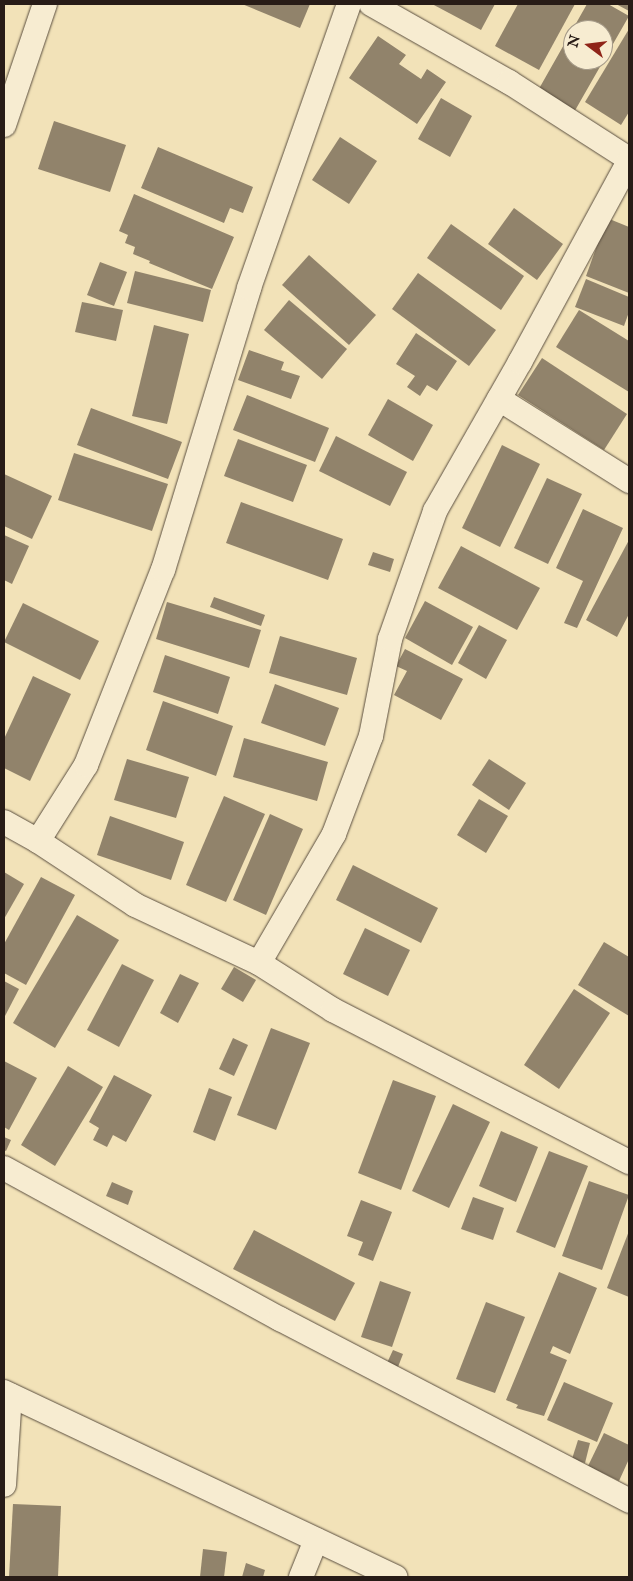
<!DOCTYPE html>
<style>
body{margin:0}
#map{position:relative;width:633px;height:1581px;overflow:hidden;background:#f2e2b8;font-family:"IM FELL English",serif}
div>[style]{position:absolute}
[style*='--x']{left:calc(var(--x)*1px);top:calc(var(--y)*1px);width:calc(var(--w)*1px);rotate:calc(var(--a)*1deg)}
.building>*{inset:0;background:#91836b}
.roads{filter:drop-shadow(0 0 1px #5a4e3f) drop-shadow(0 0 1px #5a4e3f)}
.minor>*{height:24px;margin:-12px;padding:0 12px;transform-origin:12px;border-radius:12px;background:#f7ecd1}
span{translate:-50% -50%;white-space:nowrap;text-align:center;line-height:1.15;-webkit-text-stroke:4.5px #f7ecd1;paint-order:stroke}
.frame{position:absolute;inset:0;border:5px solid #281c17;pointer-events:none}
.north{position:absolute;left:563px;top:20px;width:50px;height:50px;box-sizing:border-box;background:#f7ecd1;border:1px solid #a49987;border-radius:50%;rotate:285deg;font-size:14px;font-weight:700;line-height:20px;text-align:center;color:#281c17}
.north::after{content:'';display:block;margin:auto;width:18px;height:22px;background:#8f2418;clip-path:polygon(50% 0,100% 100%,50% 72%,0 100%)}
</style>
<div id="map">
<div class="building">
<i style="clip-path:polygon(242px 4px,310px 4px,300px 28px)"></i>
<i style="clip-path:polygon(432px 4px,495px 4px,481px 30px)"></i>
<i style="clip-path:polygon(518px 4px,575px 4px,539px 70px,495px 46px)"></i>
<i style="clip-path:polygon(evenodd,587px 4px,608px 4px,629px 16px,573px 114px,536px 94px,587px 4px,573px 30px,603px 30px,603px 60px,573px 60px,573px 30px)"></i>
<i style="clip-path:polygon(616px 4px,629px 4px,629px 11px)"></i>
<i style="clip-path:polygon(629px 29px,629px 112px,621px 125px,585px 102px)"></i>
<i style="clip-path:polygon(378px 36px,406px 55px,399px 64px,421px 79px,427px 69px,446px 82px,417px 124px,349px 78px)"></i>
<i style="clip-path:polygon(441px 98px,472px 116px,450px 157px,418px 139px)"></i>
<i style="clip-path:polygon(54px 121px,126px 145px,110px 192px,38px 169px)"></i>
<i style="clip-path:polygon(340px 137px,377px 161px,349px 204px,312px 180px)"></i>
<i style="clip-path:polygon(158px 147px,253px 187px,243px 213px,230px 208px,224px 223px,141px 188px)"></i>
<i style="clip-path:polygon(134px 194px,234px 237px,212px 289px,149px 263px,150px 261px,133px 254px,135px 247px,125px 243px,128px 235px,119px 231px)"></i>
<i style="clip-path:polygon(514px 208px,563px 244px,537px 280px,488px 244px)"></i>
<i style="clip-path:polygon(607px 218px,629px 227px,629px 293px,586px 276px)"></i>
<i style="clip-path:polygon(451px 224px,524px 276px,501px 310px,427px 258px)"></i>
<i style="clip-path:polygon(309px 255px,376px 315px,349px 345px,282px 285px)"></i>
<i style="clip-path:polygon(100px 262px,127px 272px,114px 306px,87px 295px)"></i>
<i style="clip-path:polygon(135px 271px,211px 290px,203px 322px,127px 303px)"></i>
<i style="clip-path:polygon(418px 273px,496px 330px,469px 366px,392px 309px)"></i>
<i style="clip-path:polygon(586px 279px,629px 297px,629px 312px,624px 326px,575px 307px)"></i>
<i style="clip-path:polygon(289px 300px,347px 349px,322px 379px,264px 330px)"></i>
<i style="clip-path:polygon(82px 302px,123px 310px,116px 341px,75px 332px)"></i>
<i style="clip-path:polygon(579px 310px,629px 341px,629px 392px,556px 347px)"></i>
<i style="clip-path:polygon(154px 325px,189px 334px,167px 424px,132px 416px)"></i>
<i style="clip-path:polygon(416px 333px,457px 361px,437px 391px,427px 385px,420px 396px,407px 387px,415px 376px,396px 364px)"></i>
<i style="clip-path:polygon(249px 350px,284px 362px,281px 370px,300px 376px,291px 399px,238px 380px)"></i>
<i style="clip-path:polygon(542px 358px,627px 414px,604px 450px,518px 395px)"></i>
<i style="clip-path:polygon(247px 395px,329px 428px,315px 462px,233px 430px)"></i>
<i style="clip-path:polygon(388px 399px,433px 425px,413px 461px,368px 435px)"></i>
<i style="clip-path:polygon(91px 408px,182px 442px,168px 479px,77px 445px)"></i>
<i style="clip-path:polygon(336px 436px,407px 472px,390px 506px,319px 471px)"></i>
<i style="clip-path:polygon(238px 439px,307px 465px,293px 502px,224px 476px)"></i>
<i style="clip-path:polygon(502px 445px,540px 464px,500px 547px,462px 528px)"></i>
<i style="clip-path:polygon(74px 453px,168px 484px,152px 531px,58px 500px)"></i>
<i style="clip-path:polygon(4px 474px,52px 496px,32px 539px,4px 526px)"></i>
<i style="clip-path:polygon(547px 478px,582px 494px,548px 564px,514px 548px)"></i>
<i style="clip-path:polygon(241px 502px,343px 539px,328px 580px,226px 543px)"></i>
<i style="clip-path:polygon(583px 509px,623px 528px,577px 628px,564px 623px,583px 581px,556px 568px)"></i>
<i style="clip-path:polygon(4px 535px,29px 546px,12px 584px,4px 580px)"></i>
<i style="clip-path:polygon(629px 540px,629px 614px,617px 637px,586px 620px)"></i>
<i style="clip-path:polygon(461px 546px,540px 588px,517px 630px,438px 588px)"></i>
<i style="clip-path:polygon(373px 552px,394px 559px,390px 572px,368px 565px)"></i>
<i style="clip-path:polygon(214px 597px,265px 615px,261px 626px,210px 607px)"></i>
<i style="clip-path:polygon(425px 601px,473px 627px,452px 665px,405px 638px)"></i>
<i style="clip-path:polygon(167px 602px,261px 630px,249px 668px,156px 639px)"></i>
<i style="clip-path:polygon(23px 603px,99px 641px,80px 680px,4px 642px)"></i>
<i style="clip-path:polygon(479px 625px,507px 640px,486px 679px,458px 663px)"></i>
<i style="clip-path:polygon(280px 636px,357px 658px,347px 695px,269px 673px)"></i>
<i style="clip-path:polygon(405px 649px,463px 679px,441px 720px,394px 695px,407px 671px,396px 666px)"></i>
<i style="clip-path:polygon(165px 655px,230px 677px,218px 714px,153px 692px)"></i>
<i style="clip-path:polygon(33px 676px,71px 694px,30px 781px,4px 768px,4px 739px)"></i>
<i style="clip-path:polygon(275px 684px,339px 708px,325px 746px,261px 723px)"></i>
<i style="clip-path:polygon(163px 701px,233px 726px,216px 776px,146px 750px)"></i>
<i style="clip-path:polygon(244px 738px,328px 762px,317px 801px,233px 777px)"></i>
<i style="clip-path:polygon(127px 759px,189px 777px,176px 818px,114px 800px)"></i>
<i style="clip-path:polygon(489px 759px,526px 783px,509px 810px,472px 785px)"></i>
<i style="clip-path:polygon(224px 796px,265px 814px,226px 902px,186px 885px)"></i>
<i style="clip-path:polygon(479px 799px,508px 816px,486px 853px,457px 835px)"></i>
<i style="clip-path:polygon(270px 814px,303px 829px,266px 915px,233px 900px)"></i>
<i style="clip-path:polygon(110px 816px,184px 842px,171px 880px,97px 855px)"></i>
<i style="clip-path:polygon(353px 865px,438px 908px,421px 943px,336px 900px)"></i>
<i style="clip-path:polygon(4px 872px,24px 884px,4px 919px)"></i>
<i style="clip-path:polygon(41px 877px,75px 895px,26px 985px,4px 973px,4px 944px)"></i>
<i style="clip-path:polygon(77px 915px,119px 940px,55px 1048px,13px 1023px)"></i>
<i style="clip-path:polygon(365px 928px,410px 950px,388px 996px,343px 974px)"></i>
<i style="clip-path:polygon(604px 942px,629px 957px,629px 1016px,578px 985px)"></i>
<i style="clip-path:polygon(122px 964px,154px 980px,119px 1047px,87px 1030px)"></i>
<i style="clip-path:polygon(234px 967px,256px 980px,243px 1002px,221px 989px)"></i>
<i style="clip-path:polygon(180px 974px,199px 983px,178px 1023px,160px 1013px)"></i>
<i style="clip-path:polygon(4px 981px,19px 989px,5px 1016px,4px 1015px)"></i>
<i style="clip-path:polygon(574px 989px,610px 1013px,559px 1089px,524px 1065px)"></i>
<i style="clip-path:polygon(271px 1028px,310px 1043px,276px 1130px,237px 1115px)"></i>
<i style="clip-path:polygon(233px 1038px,248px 1045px,234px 1076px,219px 1069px)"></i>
<i style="clip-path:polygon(4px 1061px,37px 1078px,9px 1130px,4px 1127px)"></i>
<i style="clip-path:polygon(68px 1066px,103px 1087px,55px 1166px,21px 1145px)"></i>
<i style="clip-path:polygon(114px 1075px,152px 1095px,126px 1142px,113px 1135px,107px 1147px,93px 1140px,99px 1128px,89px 1122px)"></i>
<i style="clip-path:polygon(393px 1080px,436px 1096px,401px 1190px,358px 1173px)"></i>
<i style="clip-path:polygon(209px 1088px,232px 1097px,215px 1141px,193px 1132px)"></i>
<i style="clip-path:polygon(453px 1104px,490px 1122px,449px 1208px,412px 1191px)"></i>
<i style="clip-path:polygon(501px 1131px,538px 1147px,516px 1202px,479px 1186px)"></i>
<i style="clip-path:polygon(4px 1137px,11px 1140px,6px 1151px,4px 1150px)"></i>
<i style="clip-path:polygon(549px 1151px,588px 1166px,555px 1248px,516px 1232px)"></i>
<i style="clip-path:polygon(589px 1181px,629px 1195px,602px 1270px,562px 1256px)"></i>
<i style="clip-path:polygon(112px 1182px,133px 1191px,128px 1205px,106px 1196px)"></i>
<i style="clip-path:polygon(473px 1197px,504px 1208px,493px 1240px,461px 1229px)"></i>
<i style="clip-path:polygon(361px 1200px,392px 1212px,373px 1261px,358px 1255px,363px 1242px,347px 1236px)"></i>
<i style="clip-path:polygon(254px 1230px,355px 1283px,335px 1321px,233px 1269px)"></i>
<i style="clip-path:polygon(629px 1231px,629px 1297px,607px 1288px)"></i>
<i style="clip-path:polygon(559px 1272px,597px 1288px,570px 1354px,553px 1346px,550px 1353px,567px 1360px,544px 1416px,516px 1408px,518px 1405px,506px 1400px)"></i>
<i style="clip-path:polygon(380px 1281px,411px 1292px,392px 1347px,361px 1337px)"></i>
<i style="clip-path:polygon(486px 1302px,525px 1317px,495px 1393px,456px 1379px)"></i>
<i style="clip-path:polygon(393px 1350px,403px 1354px,398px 1367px,387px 1363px)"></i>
<i style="clip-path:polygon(564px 1382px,613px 1403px,597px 1442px,547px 1420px)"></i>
<i style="clip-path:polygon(604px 1433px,629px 1445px,629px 1459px,619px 1481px,588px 1466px)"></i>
<i style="clip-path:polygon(578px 1440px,590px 1443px,585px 1463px,572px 1459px)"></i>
<i style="clip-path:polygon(13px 1504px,61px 1506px,58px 1577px,9px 1577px)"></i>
<i style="clip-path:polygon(203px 1549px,227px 1552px,224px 1577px,200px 1577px)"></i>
<i style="clip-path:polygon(246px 1563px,265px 1570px,263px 1577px,242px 1577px)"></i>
</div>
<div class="roads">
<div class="minor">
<i style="--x:371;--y:4;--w:159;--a:29.5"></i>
<i style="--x:509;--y:82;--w:143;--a:32.7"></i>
<i style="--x:4;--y:125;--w:128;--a:-71.3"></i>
<i style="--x:499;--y:399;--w:154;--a:32.2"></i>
<i style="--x:4;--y:822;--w:39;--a:29"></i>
<i style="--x:38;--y:841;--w:90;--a:-57.7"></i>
<i style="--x:86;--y:765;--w:210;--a:-68.5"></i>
<i style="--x:163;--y:570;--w:295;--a:-73"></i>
<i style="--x:249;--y:288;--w:301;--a:-70.6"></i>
<i style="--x:38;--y:841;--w:116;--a:33.4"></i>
<i style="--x:135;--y:905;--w:137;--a:25.1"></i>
<i style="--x:259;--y:963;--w:88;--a:32.4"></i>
<i style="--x:333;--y:1010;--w:333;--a:27.2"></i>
<i style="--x:259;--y:963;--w:149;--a:-59.8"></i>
<i style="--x:334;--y:834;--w:105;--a:-69.3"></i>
<i style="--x:371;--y:736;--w:99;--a:-78.9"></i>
<i style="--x:390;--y:639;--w:136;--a:-70.6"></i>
<i style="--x:435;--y:511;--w:172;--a:-60.3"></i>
<i style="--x:520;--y:362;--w:229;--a:-61.5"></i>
<i style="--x:4;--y:1168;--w:315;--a:28.7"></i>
<i style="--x:280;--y:1319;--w:394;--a:27.5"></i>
<i style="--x:4;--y:1392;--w:433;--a:25.3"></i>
<i style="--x:4;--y:1485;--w:90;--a:-86.2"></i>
<i style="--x:301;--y:1577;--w:40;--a:-68"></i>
</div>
</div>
<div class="frame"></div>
<div class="north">N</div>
</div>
